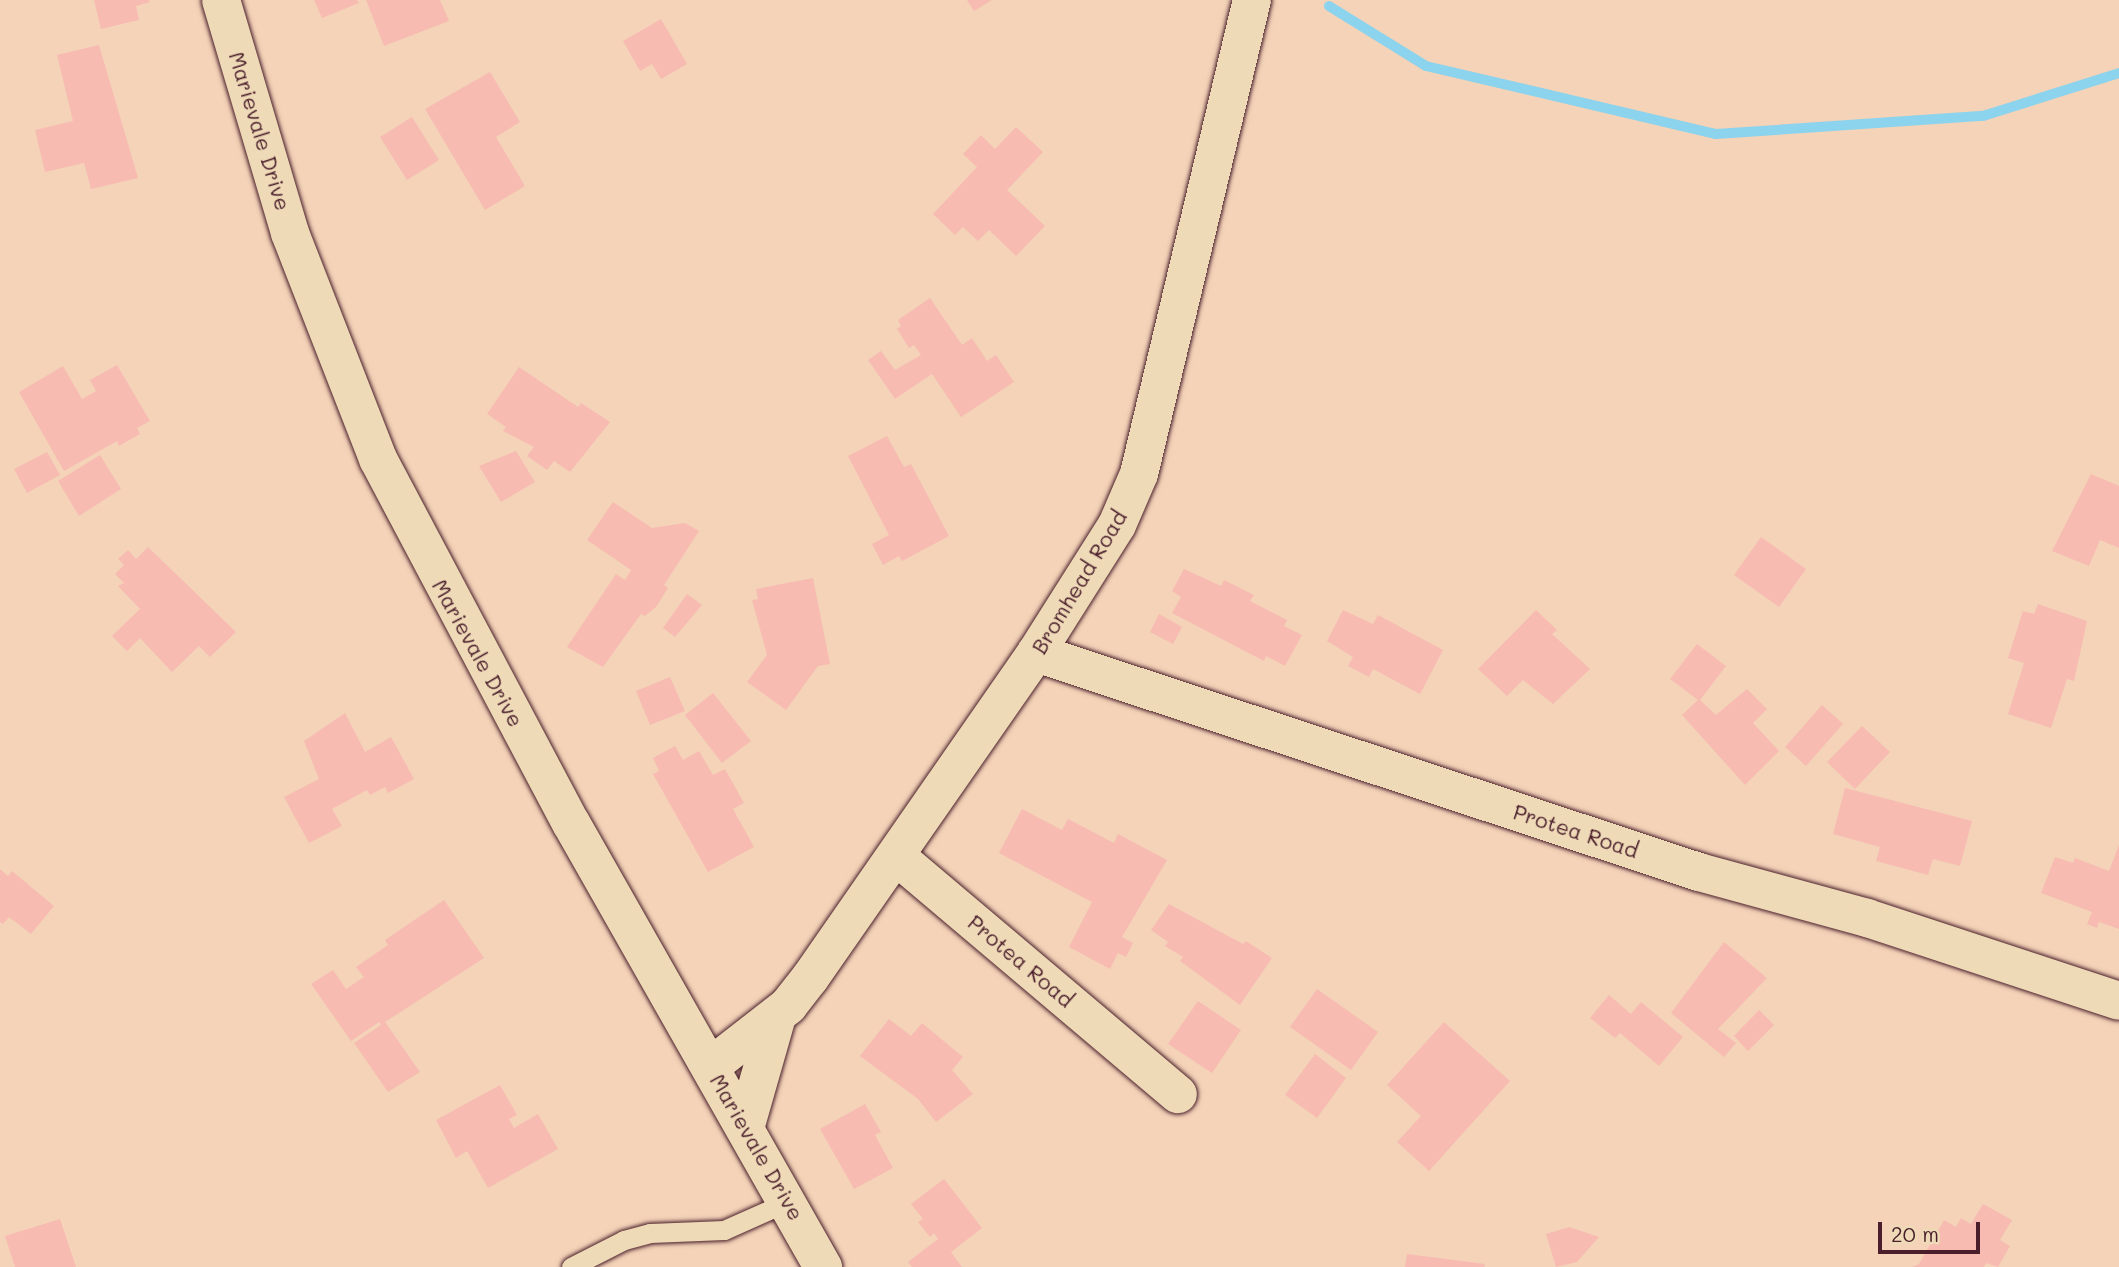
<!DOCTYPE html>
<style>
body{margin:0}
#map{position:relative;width:2119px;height:1267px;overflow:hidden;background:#f4d3b8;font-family:Mali,sans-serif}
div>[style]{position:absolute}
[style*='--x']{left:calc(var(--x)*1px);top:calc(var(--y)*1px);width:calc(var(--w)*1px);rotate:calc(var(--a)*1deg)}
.stream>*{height:10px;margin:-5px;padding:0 5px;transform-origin:5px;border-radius:5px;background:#8cd3ed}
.building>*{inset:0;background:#f7bbb2}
.roads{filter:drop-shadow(0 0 2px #4a1f2b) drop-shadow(0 0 2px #4a1f2b)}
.lane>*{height:19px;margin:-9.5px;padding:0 9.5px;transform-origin:9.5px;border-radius:9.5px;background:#efdab8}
.street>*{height:38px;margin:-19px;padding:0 19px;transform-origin:19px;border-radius:19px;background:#efdab8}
span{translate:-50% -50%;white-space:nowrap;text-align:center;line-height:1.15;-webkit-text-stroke:7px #efdab8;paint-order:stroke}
.street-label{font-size:21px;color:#4a1f2b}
.scale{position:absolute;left:1878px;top:1222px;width:102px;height:32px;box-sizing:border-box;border:4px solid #4a1f2b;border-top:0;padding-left:9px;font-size:21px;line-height:24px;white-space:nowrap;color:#4a1f2b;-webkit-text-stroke:5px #efdab8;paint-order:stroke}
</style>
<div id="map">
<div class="stream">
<i style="--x:1329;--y:6;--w:114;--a:31.7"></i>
<i style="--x:1426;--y:66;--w:298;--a:13.2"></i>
<i style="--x:1716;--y:134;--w:268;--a:-3.9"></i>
<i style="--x:1983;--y:116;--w:143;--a:-17.5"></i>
</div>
<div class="building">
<i style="clip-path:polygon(94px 0,149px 0,150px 2px,136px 6px,139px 20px,101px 29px)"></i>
<i style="clip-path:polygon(314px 0,357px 0,359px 3px,322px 18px)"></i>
<i style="clip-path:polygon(366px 0,440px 0,449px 21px,384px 46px)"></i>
<i style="clip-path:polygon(967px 0,992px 0,974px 11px)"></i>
<i style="clip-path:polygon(661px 19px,687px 64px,661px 79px,652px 64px,640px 71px,623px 41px)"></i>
<i style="clip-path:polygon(99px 45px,138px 178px,91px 189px,84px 163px,45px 172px,35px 130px,73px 121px,57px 55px)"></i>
<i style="clip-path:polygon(490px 72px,520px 122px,496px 137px,525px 186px,485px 210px,425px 109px)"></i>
<i style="clip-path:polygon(412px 117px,439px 160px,407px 180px,380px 137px)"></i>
<i style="clip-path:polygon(1016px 127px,1043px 152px,1007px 190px,1045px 226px,1016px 256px,989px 230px,978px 241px,963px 227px,955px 235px,933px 214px,977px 167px,963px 154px,981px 135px,995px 149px)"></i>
<i style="clip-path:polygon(930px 298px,962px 345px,972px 338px,987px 361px,996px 355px,1014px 382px,961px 417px,932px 374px,895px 399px,868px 360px,881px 351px,895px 370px,921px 355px,914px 345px,909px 348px,897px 329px,901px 326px,898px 320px)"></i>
<i style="clip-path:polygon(117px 365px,150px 421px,137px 428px,140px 434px,119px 446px,117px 441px,64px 471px,19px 392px,63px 366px,82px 399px,96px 391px,90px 380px)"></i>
<i style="clip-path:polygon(519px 367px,578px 407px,581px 403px,610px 422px,570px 472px,554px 461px,547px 470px,527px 456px,534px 447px,503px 431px,506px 427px,487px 414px)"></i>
<i style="clip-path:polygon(887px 436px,904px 467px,911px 464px,949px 536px,902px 561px,899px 556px,883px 565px,872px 544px,889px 535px,848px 456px)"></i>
<i style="clip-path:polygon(516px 451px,535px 482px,501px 502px,479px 466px)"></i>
<i style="clip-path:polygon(47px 452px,60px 475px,27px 493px,14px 469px)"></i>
<i style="clip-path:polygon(100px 455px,121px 489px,79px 516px,58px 481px)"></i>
<i style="clip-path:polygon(2091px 474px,2119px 486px,2119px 548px,2100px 540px,2089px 566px,2052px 551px)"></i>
<i style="clip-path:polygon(613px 502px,652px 528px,685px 523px,699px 531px,664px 585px,668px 588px,656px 607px,645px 616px,641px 614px,603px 667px,567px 647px,616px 574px,625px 580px,631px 570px,587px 540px)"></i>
<i style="clip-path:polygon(1761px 537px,1806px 569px,1779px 607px,1734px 575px)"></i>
<i style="clip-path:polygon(148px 547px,236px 632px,210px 657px,199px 646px,172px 672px,140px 638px,127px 651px,112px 636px,140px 609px,118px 586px,124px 583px,115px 574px,124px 565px,118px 559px,128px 550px,136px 559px)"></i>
<i style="clip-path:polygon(1184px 569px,1221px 586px,1224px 580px,1254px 595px,1250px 601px,1287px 620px,1284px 626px,1302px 635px,1285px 666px,1266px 656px,1264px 661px,1172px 613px,1181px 597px,1172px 591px)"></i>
<i style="clip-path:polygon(813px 578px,830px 664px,818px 666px,786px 710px,747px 682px,767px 655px,752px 600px,758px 599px,756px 589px)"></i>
<i style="clip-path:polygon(687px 594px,702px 605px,675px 637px,663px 628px)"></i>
<i style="clip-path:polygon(2038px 604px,2087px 621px,2074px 681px,2067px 679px,2051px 728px,2008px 714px,2024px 663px,2008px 658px,2023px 611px,2034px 614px)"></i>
<i style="clip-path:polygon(1343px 610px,1373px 624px,1378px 615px,1443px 650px,1420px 694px,1373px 669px,1369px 677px,1348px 666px,1353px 657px,1327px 641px)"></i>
<i style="clip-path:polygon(1536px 610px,1557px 630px,1552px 634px,1590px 669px,1553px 704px,1523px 680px,1507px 696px,1478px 669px)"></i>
<i style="clip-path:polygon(1159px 614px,1182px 627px,1173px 644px,1150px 632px)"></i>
<i style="clip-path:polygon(1697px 644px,1726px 666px,1700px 700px,1716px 715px,1747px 689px,1767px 709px,1753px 723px,1779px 751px,1745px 785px,1682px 715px,1698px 700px,1670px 679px)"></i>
<i style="clip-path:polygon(670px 677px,685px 711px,650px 725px,636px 691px)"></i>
<i style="clip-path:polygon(713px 693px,751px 741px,722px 763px,685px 715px)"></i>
<i style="clip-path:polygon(1822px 705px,1843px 724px,1806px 766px,1785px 747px)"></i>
<i style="clip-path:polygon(345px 713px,365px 752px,391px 737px,414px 779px,388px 793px,385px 787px,370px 795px,367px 790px,332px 809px,342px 826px,309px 843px,284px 797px,319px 779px,304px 741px)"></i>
<i style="clip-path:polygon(1862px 726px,1890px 752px,1855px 789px,1827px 762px)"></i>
<i style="clip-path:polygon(675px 746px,683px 760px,699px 751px,713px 775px,725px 769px,744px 803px,733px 809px,754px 847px,708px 872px,653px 774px,659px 771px,653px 758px)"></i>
<i style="clip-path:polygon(1845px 788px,1972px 821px,1960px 866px,1933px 859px,1928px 875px,1876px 861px,1880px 847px,1833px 834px)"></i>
<i style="clip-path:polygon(1022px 809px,1062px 830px,1068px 819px,1114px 843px,1118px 834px,1167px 860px,1122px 937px,1133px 943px,1126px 957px,1118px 953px,1110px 969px,1069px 947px,1092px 902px,999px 853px)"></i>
<i style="clip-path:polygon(2119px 845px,2119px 929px,2099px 922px,2097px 928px,2087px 924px,2092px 912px,2041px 893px,2055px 857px,2073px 863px,2075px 858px,2109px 871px)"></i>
<i style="clip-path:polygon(0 869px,8px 876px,12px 871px,54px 906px,31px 934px,9px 917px,3px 924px,0 922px)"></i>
<i style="clip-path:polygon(444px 900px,484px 958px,385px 1022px,420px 1072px,388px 1092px,354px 1043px,381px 1025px,379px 1022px,351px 1041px,311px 984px,333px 970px,346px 989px,364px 977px,356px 967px,388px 945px,385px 940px)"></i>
<i style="clip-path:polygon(1169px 904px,1243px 944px,1246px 941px,1272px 958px,1240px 1005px,1180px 961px,1183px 957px,1165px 946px,1168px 942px,1151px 930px)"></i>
<i style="clip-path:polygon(1724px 942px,1767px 978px,1718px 1029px,1736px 1043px,1724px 1057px,1671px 1013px)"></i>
<i style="clip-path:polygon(1317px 989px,1378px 1032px,1351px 1070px,1290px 1027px)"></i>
<i style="clip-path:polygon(1609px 995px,1631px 1014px,1641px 1002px,1683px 1037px,1659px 1066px,1620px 1033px,1615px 1038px,1590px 1018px)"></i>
<i style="clip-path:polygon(1198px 1001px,1241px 1030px,1212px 1073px,1168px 1044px)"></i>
<i style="clip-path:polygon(1759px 1010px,1774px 1025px,1748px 1051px,1734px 1036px)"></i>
<i style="clip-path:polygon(889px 1019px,911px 1036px,922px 1023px,963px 1057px,952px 1070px,973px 1094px,936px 1122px,918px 1099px,860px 1056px)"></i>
<i style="clip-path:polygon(1444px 1022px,1510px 1081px,1429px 1171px,1397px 1142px,1421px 1116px,1387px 1085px)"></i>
<i style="clip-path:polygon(1315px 1054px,1346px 1078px,1317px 1118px,1285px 1095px)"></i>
<i style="clip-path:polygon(500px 1085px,517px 1115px,509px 1119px,514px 1128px,538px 1114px,558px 1149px,488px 1188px,467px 1151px,456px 1158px,436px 1120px)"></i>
<i style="clip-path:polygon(865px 1104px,881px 1132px,875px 1135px,893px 1168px,854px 1189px,820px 1129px)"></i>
<i style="clip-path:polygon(944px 1179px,982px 1228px,951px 1252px,962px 1267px,912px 1267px,908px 1262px,938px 1239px,934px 1233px,930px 1237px,918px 1222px,923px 1219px,911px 1204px)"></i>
<i style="clip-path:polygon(1983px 1204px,2012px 1220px,2000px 1240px,2010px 1246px,1998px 1267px,1986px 1263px,1984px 1267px,1912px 1267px,1919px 1264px,1944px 1220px,1956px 1227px,1961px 1218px,1971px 1224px)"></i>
<i style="clip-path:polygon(60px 1219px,76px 1267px,15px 1267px,5px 1236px)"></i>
<i style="clip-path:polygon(1569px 1227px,1599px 1237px,1577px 1262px,1556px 1267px,1546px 1234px)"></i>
<i style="clip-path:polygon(1407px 1254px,1485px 1264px,1484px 1267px,1405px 1267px)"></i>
</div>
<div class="roads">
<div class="lane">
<i style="--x:571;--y:1267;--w:59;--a:-27"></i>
<i style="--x:624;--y:1240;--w:27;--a:-15"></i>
<i style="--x:650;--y:1233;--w:74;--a:-2.3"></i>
<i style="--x:724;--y:1230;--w:71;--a:-24"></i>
</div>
<div class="street">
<i style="--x:221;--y:0;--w:243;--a:73.5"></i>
<i style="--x:290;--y:233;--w:243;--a:68.7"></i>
<i style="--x:378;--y:459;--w:412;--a:62.1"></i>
<i style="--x:571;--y:823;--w:511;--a:60.42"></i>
<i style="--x:1036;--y:653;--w:698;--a:18.28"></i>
<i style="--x:1699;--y:872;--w:174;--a:15.3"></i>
<i style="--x:1867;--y:918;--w:265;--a:18.2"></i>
<i style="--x:896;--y:856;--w:369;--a:40.2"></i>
<i style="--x:711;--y:1066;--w:98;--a:-37.9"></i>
<i style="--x:788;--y:1006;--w:36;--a:-52"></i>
<i style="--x:810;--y:978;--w:396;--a:-55.2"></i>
<i style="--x:1036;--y:653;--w:151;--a:-57.7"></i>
<i style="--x:1117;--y:525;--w:56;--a:-66.7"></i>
<i style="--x:1139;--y:474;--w:487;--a:-76.6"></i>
<i style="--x:746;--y:1125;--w:113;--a:-74.1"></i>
</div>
</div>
<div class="street-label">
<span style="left:260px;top:131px;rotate:73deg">Marievale Drive</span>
<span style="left:1079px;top:582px;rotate:-59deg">Bromhead Road</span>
<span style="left:478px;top:653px;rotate:61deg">Marievale Drive</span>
<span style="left:1576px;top:831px;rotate:18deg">Protea Road</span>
<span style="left:1021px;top:961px;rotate:40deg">Protea Road</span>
<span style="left:757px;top:1147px;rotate:60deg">Marievale Drive</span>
</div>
<div class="scale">20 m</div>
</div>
